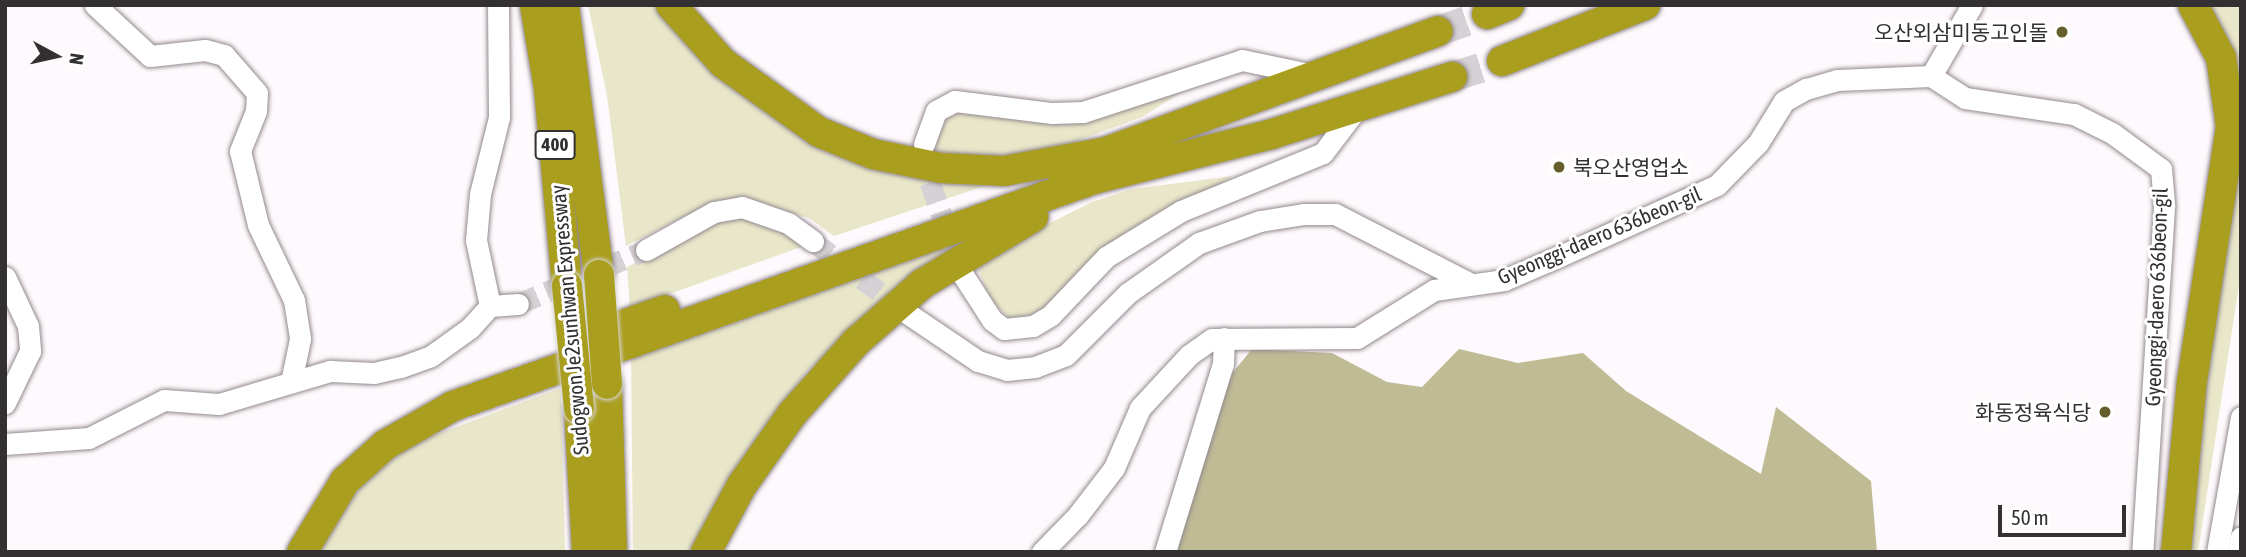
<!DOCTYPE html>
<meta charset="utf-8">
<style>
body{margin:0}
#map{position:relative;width:2246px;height:557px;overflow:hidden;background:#fef9fc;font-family:"Asap Condensed","Noto Sans KR",sans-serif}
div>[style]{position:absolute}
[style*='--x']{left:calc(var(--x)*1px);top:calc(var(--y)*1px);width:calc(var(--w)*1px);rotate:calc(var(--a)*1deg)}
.green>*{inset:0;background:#e9e7c9}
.forest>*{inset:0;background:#bfbb95}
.minor-tunnel>*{height:21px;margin-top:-10.5px;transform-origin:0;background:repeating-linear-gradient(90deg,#d5d1d4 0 21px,transparent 0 31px)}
.highway-tunnel>*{height:30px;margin-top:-15px;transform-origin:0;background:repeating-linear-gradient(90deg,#d5d1d4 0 30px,transparent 0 45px)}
.roads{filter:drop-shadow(0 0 2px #92898f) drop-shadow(0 0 2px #92898f)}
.minor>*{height:21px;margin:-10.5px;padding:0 10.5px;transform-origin:10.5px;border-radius:10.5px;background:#fff}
.highway>*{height:30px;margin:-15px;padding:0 15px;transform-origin:15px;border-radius:15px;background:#aa9e1f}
.bridges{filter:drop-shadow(0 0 2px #d6d6d6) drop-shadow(0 0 2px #d6d6d6)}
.highway-bridge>*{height:30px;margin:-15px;padding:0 15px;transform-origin:15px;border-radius:15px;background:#aa9e1f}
.dots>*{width:19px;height:19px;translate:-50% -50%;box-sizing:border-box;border:4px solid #fff;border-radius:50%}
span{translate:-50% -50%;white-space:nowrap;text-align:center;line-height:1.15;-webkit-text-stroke:6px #fff;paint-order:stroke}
.shield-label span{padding:2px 5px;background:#fff;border:2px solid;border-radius:5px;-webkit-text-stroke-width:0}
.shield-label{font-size:19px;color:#333032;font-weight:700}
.poi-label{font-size:21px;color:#333032}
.right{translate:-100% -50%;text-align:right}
.left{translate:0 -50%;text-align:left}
.street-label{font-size:21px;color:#333032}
.frame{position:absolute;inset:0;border:7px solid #333032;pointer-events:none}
.north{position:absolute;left:21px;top:21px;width:70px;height:70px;-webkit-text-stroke:5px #fff;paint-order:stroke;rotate:98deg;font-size:19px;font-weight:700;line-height:28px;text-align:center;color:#333032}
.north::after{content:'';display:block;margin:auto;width:24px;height:32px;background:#333032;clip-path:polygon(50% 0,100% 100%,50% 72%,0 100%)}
.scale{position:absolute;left:1998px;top:505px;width:128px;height:32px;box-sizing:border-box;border:4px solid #333032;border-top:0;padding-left:9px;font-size:21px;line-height:24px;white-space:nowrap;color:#333032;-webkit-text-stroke:5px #fff;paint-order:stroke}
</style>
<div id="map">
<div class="green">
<i style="clip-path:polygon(588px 5px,660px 5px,800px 129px,1003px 180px,834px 236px,809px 218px,738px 199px,704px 206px,626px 246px,607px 96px)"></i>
<i style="clip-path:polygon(2208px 5px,2241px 5px,2241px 104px,2228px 38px)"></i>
<i style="clip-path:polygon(1188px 88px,1142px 117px,1050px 151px,973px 158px,931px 152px,938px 123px,957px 108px,1092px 119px)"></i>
<i style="clip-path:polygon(2241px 144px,2241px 272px,2198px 552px,2188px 552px,2192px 485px)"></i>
<i style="clip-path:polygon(1232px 176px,1029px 320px,1013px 321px,990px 300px,978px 268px,1048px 224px,1092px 202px,1132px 189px)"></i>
<i style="clip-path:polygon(741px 216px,780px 228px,804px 246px,630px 308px,627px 267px,722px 218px)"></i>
<i style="clip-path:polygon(972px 236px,927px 265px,807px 371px,728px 477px,691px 552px,633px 552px,631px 357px)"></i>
<i style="clip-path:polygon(561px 388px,565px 552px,316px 552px,336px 516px,371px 477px,416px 442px)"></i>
</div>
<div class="forest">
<i style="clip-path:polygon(1252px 349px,1332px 353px,1387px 382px,1422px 387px,1459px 349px,1518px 363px,1583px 353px,1626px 391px,1761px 474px,1776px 407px,1871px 481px,1877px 552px,1177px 552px,1225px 382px)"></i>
</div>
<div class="minor-tunnel">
<i style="--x:926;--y:153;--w:29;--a:82"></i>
<i style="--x:930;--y:182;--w:65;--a:70.2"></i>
<i style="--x:813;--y:241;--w:118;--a:37.5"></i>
<i style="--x:518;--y:304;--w:139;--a:-22.9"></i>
</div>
<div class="highway-tunnel">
<i style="--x:1438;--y:31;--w:52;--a:-19.1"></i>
<i style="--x:1452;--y:77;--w:52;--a:-17.7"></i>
</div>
<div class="roads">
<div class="minor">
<i style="--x:95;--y:5;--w:75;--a:42.8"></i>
<i style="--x:150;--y:56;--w:55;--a:-6.2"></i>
<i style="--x:205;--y:50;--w:20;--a:15"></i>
<i style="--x:224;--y:55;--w:50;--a:49"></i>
<i style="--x:257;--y:93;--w:18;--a:93"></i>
<i style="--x:256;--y:111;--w:43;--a:111.8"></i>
<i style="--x:240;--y:151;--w:76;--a:76.3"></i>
<i style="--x:258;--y:225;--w:83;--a:64.4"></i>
<i style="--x:294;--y:300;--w:39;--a:81"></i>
<i style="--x:300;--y:339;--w:44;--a:101.8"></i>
<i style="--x:1931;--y:76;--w:40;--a:32.9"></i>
<i style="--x:1965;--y:98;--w:110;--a:8.4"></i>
<i style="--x:2074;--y:114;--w:42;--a:26.6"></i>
<i style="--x:2112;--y:133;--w:61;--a:36.3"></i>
<i style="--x:2161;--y:169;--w:38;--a:85"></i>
<i style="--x:2164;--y:207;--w:346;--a:93.6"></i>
<i style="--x:924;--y:144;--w:35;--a:-70"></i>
<i style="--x:936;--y:111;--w:21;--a:-28"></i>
<i style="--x:955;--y:101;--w:98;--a:7.1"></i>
<i style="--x:1052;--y:113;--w:31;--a:-2"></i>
<i style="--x:1083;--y:112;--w:167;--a:-18.1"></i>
<i style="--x:1242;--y:60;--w:78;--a:11.9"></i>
<i style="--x:646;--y:250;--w:78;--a:-29.2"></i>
<i style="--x:714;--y:212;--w:28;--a:-10"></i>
<i style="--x:742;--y:207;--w:49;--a:19.2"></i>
<i style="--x:788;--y:223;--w:31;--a:36"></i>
<i style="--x:963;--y:275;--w:54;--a:57.2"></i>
<i style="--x:992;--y:320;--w:15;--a:37"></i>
<i style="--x:1004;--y:329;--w:29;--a:-6"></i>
<i style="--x:1033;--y:326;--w:21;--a:-31"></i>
<i style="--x:1051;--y:315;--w:80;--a:-46.5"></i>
<i style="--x:1106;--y:257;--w:88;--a:-31.5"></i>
<i style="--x:1181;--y:211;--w:153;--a:-22.2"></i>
<i style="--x:1323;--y:153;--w:61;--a:-52.9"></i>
<i style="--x:5;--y:277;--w:54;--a:64.9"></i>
<i style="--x:28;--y:326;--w:25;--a:85"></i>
<i style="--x:30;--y:351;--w:58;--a:115.7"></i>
<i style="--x:490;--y:306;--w:67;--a:-102"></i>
<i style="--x:476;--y:240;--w:46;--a:-85"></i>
<i style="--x:480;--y:194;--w:79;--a:-76.1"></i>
<i style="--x:499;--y:117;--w:112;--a:-90.5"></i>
<i style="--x:907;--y:313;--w:86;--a:34.1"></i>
<i style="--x:978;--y:361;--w:30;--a:17"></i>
<i style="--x:1007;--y:370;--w:28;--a:-6"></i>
<i style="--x:1035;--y:367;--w:33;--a:-21"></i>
<i style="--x:1066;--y:355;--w:88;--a:-45"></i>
<i style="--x:1128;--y:293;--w:87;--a:-35.2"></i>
<i style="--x:1199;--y:243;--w:65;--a:-19.8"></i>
<i style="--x:1260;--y:221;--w:45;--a:-9"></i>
<i style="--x:1304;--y:214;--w:31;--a:0"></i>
<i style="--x:1335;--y:214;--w:153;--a:27.2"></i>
<i style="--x:5;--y:444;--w:84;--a:-4.1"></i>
<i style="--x:89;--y:438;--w:84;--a:-26.9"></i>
<i style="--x:164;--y:400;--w:55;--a:4.2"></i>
<i style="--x:219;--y:404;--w:116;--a:-16.6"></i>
<i style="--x:330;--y:371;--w:44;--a:2.6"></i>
<i style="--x:374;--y:373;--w:28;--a:-13"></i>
<i style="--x:401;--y:367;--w:32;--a:-20"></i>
<i style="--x:431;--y:356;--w:48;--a:-35.7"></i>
<i style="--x:470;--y:328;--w:30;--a:-48"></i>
<i style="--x:490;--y:306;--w:28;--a:-4"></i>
<i style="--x:1042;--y:552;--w:52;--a:-45.8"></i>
<i style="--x:1078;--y:515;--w:59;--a:-52.5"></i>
<i style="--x:1114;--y:468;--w:65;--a:-66.6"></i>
<i style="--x:1140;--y:408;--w:72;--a:-47.2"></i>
<i style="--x:1189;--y:355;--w:28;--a:-35"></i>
<i style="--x:1212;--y:339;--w:145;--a:-0.4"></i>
<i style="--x:1357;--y:338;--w:91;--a:-31.9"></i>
<i style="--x:1434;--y:290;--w:71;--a:-8.1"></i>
<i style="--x:1504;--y:280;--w:61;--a:-23.2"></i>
<i style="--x:1560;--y:256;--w:172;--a:-24.3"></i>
<i style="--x:1717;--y:185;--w:59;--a:-45.7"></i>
<i style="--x:1758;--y:143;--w:49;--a:-58.2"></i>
<i style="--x:1784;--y:101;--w:25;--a:-29"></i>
<i style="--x:1806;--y:89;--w:32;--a:-16"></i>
<i style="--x:1837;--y:80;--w:94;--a:-2.4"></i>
<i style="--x:1931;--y:76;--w:82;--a:-60"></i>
<i style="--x:1165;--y:552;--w:197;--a:-72.9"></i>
<i style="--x:1223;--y:364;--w:26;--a:-88"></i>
<i style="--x:2217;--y:552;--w:137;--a:-79.9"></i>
<i style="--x:2238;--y:552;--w:15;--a:-79"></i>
</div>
<div class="highway">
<i style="--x:535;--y:5;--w:85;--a:80.5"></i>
<i style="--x:549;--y:89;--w:198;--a:84.8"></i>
<i style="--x:564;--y:5;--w:272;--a:82.6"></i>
<i style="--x:671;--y:5;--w:78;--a:48.1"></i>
<i style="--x:723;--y:63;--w:118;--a:35.7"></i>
<i style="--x:819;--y:132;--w:58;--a:22.2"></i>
<i style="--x:873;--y:154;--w:69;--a:11.6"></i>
<i style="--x:941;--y:168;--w:63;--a:2.7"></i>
<i style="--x:1004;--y:171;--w:104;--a:-10.6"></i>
<i style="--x:1106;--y:152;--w:353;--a:-20"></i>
<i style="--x:1487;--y:14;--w:24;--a:-22"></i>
<i style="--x:1502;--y:61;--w:154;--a:-21.4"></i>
<i style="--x:1063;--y:173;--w:34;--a:-19"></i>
<i style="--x:1095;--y:162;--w:15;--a:-42"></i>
<i style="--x:580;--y:340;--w:90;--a:-19.4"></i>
<i style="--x:607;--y:384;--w:168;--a:88.3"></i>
<i style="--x:579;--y:408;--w:144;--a:86.8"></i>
<i style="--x:302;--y:552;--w:83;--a:-58.8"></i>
<i style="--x:345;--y:481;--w:54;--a:-42"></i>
<i style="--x:385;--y:445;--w:78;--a:-29.8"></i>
<i style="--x:453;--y:406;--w:680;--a:-19.5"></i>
<i style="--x:1094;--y:179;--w:184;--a:-14.2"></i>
<i style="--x:1272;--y:134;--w:189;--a:-17.6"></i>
<i style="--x:706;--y:552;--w:76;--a:-61.8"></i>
<i style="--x:742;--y:485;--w:87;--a:-54.8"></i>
<i style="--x:792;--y:414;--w:96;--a:-48.4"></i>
<i style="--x:856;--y:342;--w:88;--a:-41.3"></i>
<i style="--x:922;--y:284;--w:130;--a:-31.1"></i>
<i style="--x:2176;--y:552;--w:172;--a:-84.7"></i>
<i style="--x:2192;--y:381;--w:257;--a:-81.3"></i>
<i style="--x:2231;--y:127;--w:70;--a:-98.2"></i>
<i style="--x:2221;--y:58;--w:60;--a:-117.8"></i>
</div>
</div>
<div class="bridges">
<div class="highway-bridge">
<i style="--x:599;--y:275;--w:109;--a:85.8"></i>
<i style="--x:567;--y:286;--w:123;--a:84.4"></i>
</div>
</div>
<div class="dots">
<i style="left:2062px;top:32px;background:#635e2b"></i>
<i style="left:1559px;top:167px;background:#635e2b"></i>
<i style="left:2105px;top:412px;background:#635e2b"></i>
</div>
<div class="shield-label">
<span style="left:555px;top:145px">400</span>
</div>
<div class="poi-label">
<span class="right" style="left:2048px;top:32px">오산외삼미동고인돌</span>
<span class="left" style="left:1573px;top:167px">북오산영업소</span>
<span class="right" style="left:2091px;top:412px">화동정육식당</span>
</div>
<div class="street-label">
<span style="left:1599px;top:235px;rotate:-23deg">Gyeonggi-daero 636beon-gil</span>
<span style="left:2156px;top:297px;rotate:-88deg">Gyeonggi-daero 636beon-gil</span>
<span style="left:569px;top:320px;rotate:-95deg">Sudogwon Je2sunhwan Expressway</span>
</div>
<div class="frame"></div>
<div class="north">N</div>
<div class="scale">50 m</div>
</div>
